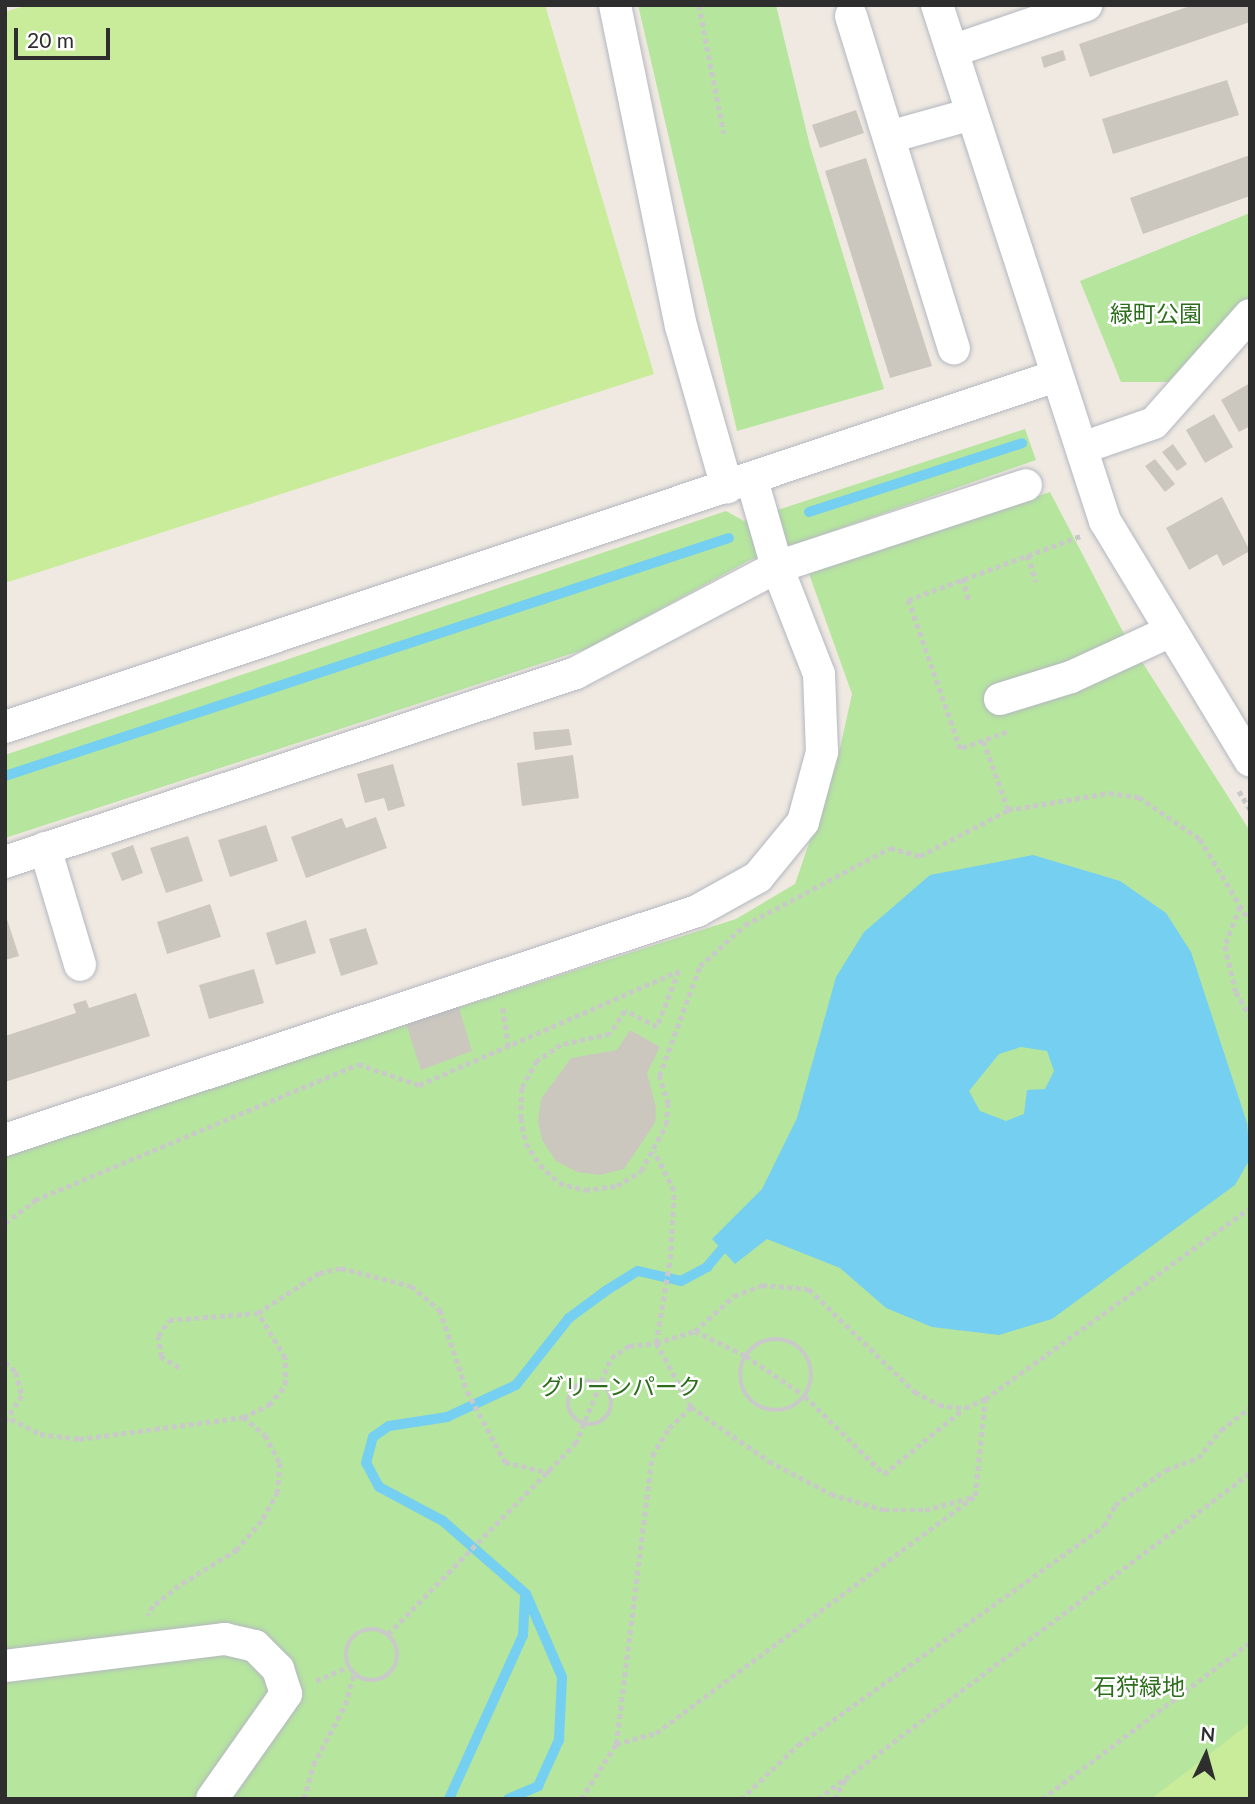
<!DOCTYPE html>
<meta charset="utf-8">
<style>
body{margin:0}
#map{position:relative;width:1255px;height:1804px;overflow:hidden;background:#efe9e1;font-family:Lato,"Noto Sans JP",sans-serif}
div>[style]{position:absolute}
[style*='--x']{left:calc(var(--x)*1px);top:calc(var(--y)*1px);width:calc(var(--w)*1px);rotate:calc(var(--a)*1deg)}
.green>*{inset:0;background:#b6e59e}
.pitch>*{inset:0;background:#c9ec9a}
.water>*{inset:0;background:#75cff0}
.stream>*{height:10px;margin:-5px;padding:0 5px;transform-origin:5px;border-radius:5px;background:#75cff0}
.building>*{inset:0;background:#cbc7bf}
.path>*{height:4.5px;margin-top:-2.25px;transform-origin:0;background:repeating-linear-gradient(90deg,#c9c9c9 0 5px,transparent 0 8.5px)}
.path>.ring{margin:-2.25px;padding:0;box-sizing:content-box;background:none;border:4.5px solid #c9c9c9;border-radius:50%}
.roads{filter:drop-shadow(0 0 2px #b4b7c1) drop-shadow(0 0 2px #b4b7c1)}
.minor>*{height:32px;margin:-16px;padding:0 16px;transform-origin:16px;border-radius:16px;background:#fff}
span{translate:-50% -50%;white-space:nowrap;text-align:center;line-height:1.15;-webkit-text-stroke:5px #fff;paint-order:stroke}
.park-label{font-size:23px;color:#2c6e1b}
.frame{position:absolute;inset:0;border:7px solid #2e2e2e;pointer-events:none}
.north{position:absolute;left:1171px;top:1720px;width:70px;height:70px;-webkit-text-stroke:5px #fff;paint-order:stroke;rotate:5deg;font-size:19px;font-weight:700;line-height:28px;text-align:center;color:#2e2e2e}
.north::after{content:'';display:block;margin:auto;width:24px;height:32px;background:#2e2e2e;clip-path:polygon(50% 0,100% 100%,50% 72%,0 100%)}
.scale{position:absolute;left:14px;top:28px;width:96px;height:32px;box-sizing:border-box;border:4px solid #2e2e2e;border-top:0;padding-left:9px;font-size:21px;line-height:24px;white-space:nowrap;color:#2e2e2e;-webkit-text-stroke:5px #fff;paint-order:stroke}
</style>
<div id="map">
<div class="green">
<i style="clip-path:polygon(638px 5px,776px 5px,810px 146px,884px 389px,737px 431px)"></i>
<i style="clip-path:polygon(1250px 213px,1250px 296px,1171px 382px,1121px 382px,1080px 281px)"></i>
<i style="clip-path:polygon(1025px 429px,1036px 460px,750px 560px,589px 648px,5px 838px,5px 755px,726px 511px,744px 521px)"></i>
<i style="clip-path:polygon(1050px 492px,1123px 632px,1250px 831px,1250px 1799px,5px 1799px,5px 1152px,736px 919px,795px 884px,837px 762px,852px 694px,808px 571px)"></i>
</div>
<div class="pitch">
<i style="clip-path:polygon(28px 5px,545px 5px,654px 374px,5px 583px,5px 12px)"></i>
<i style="clip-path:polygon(1250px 1723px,1250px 1799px,1151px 1799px)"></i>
</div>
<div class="water">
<i style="clip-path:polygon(evenodd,1033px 855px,1120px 881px,1166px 913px,1191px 952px,1247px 1123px,1250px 1159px,1235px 1185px,1052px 1319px,999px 1335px,932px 1327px,886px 1308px,840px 1268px,767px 1239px,735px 1264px,712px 1239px,762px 1189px,797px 1118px,836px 977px,864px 932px,930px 875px,1033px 855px,1021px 1047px,1047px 1051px,1054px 1071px,1045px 1089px,1027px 1090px,1024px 1114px,1006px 1121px,980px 1111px,969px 1091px,999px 1054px,1021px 1047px)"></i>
</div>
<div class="stream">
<i style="--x:809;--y:512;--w:224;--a:-17.9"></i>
<i style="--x:5;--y:776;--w:762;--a:-18.2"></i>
<i style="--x:449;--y:1799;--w:180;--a:-65.7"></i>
<i style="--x:523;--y:1635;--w:37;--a:-87"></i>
<i style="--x:508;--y:1799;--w:33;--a:-23"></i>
<i style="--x:538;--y:1786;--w:51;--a:-65.5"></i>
<i style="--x:559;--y:1740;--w:63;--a:-87.3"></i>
<i style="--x:562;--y:1677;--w:90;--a:-113.4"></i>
<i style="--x:526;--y:1594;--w:111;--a:-138.7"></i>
<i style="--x:443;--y:1521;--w:72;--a:-152"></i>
<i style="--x:379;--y:1487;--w:27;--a:-118"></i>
<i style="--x:366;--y:1463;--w:27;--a:-75"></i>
<i style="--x:373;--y:1437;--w:19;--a:-35"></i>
<i style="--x:389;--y:1426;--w:59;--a:-8.8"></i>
<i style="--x:447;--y:1417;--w:76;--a:-24.9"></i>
<i style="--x:516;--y:1385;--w:85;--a:-51.7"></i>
<i style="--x:569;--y:1318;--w:47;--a:-36.4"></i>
<i style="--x:607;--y:1290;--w:36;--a:-32"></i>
<i style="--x:638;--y:1271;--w:44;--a:13.1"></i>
<i style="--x:681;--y:1281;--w:30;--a:-28"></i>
<i style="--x:707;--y:1267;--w:23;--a:-50"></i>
</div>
<div class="building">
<i style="clip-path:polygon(1193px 5px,1250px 5px,1250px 22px,1090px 77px,1079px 44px)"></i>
<i style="clip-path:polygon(1063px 50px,1066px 60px,1044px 68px,1041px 57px)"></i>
<i style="clip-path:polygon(1227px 80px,1239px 115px,1113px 154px,1102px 119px)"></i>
<i style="clip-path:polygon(856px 110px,864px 133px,820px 148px,812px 125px)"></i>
<i style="clip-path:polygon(1250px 155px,1250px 196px,1143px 234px,1130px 198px)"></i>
<i style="clip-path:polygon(866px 158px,932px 366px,890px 378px,825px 171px)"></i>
<i style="clip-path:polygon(1250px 383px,1250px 426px,1239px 432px,1221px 400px)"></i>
<i style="clip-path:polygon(1214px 414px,1233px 447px,1205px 463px,1186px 430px)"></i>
<i style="clip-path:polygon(1173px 444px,1187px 464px,1177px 471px,1162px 452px)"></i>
<i style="clip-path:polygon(1155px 459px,1175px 484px,1165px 492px,1145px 466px)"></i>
<i style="clip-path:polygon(1222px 497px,1250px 551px,1223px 566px,1217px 554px,1189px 570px,1166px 528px)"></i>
<i style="clip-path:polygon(569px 729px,572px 745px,535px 750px,533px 732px)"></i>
<i style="clip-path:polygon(573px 755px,579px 798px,522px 806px,517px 763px)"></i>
<i style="clip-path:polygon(393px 764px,405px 806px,388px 811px,384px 798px,365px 803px,357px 774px)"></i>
<i style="clip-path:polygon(376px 817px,387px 848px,306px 878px,291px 837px,342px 818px,346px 828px)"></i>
<i style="clip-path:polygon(266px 825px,278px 861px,230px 877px,218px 840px)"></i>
<i style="clip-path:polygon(188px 836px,203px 881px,166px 893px,150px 848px)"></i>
<i style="clip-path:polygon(133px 845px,143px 873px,122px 881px,111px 853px)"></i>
<i style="clip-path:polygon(210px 904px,221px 937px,167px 954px,157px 922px)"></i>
<i style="clip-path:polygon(5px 913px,19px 956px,5px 960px)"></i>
<i style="clip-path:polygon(306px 920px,316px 953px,276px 965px,266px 933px)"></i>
<i style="clip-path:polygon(366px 928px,378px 964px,341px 976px,329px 939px)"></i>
<i style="clip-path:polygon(254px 969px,264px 1003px,209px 1019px,199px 985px)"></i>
<i style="clip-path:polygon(136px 993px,150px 1036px,5px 1082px,5px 1036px,76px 1013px,73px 1004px,86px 1000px,89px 1008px)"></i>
<i style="clip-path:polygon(458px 1005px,472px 1051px,421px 1070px,406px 1024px)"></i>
<i style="clip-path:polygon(630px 1030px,660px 1047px,647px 1073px,656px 1108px,655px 1123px,624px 1169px,600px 1175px,577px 1172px,556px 1161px,542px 1140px,538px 1121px,541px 1099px,571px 1058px,617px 1050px)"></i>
</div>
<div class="path">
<i style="--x:699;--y:5;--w:131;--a:79"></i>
<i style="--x:1028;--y:555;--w:28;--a:73"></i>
<i style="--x:963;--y:578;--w:25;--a:76"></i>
<i style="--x:1007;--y:732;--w:50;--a:160.1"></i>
<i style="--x:960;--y:749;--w:158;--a:-109.2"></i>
<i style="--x:908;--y:600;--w:184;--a:-20.4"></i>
<i style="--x:1239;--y:791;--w:21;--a:59"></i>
<i style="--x:1008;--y:810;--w:102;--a:-9.6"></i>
<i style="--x:1109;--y:793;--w:30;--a:8"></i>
<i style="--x:1139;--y:797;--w:74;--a:34.5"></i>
<i style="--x:1200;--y:839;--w:97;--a:58.9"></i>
<i style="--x:1240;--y:907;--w:42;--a:111"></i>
<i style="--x:1225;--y:946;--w:47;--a:76.6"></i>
<i style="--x:1236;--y:992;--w:28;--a:60"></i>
<i style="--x:503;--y:1008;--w:41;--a:81.7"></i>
<i style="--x:5;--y:1223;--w:38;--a:-37"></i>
<i style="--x:35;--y:1200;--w:350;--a:-22.8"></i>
<i style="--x:358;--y:1064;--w:65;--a:19"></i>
<i style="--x:419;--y:1085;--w:284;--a:-23.7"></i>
<i style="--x:679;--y:971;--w:60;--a:111.4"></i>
<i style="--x:657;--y:1027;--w:36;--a:-153"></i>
<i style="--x:625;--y:1011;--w:27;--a:123"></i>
<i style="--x:610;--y:1034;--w:50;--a:167.3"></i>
<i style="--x:561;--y:1045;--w:29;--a:146"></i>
<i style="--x:537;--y:1061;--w:31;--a:119"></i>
<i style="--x:522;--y:1088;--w:30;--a:92"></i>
<i style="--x:521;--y:1118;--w:25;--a:79"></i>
<i style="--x:526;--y:1143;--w:26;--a:58"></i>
<i style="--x:540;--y:1165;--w:26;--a:43"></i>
<i style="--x:559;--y:1183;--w:27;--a:15"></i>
<i style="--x:585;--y:1190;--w:32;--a:-7"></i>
<i style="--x:617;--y:1186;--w:28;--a:-32"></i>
<i style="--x:641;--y:1171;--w:52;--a:-61.5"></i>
<i style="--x:666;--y:1125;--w:21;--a:-85"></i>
<i style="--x:668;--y:1104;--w:29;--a:-108"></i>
<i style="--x:659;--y:1076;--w:117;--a:-69.6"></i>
<i style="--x:700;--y:966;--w:61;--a:-42.3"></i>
<i style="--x:745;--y:925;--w:164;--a:-28"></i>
<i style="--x:890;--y:848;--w:31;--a:15"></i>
<i style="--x:920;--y:856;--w:99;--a:-27.6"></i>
<i style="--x:1008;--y:810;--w:73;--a:-109.9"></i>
<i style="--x:695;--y:1331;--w:57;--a:26.1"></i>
<i style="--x:746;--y:1356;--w:71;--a:34.1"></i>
<i style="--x:805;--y:1396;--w:111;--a:44.6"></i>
<i style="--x:884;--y:1474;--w:102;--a:-39.4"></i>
<i class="ring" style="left:740px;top:1339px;width:67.5px;height:67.5px"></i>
<i style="--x:5;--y:1362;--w:15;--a:42"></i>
<i style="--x:16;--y:1372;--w:25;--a:76"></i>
<i style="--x:22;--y:1396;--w:31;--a:123"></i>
<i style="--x:179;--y:1368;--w:21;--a:-149"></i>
<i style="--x:161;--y:1357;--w:21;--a:-98"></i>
<i style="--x:158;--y:1336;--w:19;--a:-55"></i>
<i style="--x:169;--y:1320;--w:89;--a:-4.5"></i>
<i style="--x:258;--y:1313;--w:73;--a:-33.3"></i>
<i style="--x:319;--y:1273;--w:23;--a:-13"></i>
<i style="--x:341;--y:1268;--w:72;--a:14.4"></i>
<i style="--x:411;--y:1286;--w:38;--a:40"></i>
<i style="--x:440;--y:1310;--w:85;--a:71.6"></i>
<i style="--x:467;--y:1391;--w:81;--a:61.8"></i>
<i style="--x:505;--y:1462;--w:46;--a:13.7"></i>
<i class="ring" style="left:568px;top:1381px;width:39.5px;height:39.5px"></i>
<i style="--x:691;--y:1407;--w:95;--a:34.7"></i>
<i style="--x:769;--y:1461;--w:70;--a:28"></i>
<i style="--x:831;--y:1494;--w:55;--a:16.8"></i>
<i style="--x:884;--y:1510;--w:41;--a:0"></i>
<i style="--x:925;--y:1510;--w:49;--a:-15.5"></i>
<i style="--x:243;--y:1417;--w:29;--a:-25"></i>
<i style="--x:269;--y:1405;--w:26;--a:-51"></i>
<i style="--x:285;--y:1385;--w:27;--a:-90"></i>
<i style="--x:285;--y:1358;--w:52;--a:-121"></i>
<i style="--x:11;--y:1419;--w:33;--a:27"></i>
<i style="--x:40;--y:1434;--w:39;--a:7"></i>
<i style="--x:79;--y:1439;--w:165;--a:-7.6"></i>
<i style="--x:243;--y:1417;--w:28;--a:39"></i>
<i style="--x:265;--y:1435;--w:32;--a:62"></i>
<i style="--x:280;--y:1463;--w:29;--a:94"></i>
<i style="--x:278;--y:1492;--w:33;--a:119"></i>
<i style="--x:262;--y:1521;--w:38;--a:131"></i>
<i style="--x:237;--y:1550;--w:68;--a:148.2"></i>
<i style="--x:179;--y:1586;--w:33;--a:142"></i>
<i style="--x:153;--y:1606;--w:11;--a:117"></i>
<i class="ring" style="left:346px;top:1629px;width:47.5px;height:47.5px"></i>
<i style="--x:388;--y:1634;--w:267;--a:-45.5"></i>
<i style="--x:575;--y:1444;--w:93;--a:-67.3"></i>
<i style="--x:611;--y:1358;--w:22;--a:-34"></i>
<i style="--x:629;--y:1346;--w:27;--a:-6"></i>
<i style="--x:656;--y:1343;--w:85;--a:-80.5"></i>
<i style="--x:670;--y:1259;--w:68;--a:-86.6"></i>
<i style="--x:674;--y:1191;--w:44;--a:-117.1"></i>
<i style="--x:316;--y:1681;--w:36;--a:-24"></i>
<i style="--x:616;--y:1744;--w:41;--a:-15.4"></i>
<i style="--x:656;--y:1733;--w:397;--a:-36.6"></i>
<i style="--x:975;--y:1496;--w:98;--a:-84.1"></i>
<i style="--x:304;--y:1799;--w:35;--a:-75"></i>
<i style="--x:313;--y:1765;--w:68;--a:-61.9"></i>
<i style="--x:345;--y:1705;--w:33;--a:-74"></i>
<i style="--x:581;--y:1799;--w:65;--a:-57.5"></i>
<i style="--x:616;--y:1744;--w:290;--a:-82.9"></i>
<i style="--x:652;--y:1456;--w:33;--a:-59"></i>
<i style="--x:669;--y:1428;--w:30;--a:-44"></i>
<i style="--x:691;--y:1407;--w:73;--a:-118.7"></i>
<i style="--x:656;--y:1343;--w:41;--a:-17.1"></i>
<i style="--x:695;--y:1331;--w:52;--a:-41.9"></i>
<i style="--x:734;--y:1296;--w:30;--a:-21"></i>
<i style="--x:762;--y:1285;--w:47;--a:4.9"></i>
<i style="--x:809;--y:1289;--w:148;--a:44.2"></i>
<i style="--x:915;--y:1392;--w:27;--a:28"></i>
<i style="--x:939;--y:1405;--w:26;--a:7"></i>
<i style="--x:965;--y:1408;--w:22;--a:-24"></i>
<i style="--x:985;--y:1399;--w:327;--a:-35.8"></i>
<i style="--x:741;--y:1799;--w:79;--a:-43.5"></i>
<i style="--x:798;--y:1745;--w:376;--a:-35.6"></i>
<i style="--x:1104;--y:1526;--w:24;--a:-62"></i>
<i style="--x:1115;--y:1505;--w:62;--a:-34.5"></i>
<i style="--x:1166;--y:1470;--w:34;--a:-21"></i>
<i style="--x:1198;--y:1458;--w:36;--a:-51"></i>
<i style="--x:1221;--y:1430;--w:37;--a:-38"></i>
<i style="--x:818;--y:1799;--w:541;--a:-37.04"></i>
<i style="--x:834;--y:1799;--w:22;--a:-60"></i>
<i style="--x:1042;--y:1799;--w:261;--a:-37"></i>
</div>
<div class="roads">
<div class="minor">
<i style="--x:615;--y:5;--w:328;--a:78.4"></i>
<i style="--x:681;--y:326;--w:168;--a:74.1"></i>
<i style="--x:937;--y:5;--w:543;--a:71.97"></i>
<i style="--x:1105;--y:521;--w:280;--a:58.8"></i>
<i style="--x:851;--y:16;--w:348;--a:72.8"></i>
<i style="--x:952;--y:51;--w:142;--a:-18.9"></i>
<i style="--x:889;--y:137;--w:86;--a:-15.5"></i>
<i style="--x:1082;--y:448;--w:76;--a:-19.1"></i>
<i style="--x:1154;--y:423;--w:144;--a:-48.4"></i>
<i style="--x:1000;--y:699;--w:74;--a:-17.2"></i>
<i style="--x:1071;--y:677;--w:110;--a:-24.7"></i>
<i style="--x:5;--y:727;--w:1108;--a:-18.47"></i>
<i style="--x:45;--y:848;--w:122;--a:73.3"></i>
<i style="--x:5;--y:862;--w:601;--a:-18.31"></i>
<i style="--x:576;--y:673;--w:227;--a:-27.8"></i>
<i style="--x:777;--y:567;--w:262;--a:-18.2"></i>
<i style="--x:5;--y:1140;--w:729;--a:-18.31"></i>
<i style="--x:697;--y:911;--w:70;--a:-29.1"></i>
<i style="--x:758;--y:877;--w:71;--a:-50.7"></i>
<i style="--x:803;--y:822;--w:73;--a:-74.8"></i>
<i style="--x:822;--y:752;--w:78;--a:-92.2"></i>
<i style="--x:819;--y:674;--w:115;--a:-111.4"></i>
<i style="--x:777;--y:567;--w:91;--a:-106"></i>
<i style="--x:5;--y:1666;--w:222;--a:-7"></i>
<i style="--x:225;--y:1639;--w:31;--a:13"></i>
<i style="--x:255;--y:1646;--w:33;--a:45"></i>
<i style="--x:278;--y:1669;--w:26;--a:72"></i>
<i style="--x:286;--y:1694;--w:128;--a:125.2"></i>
</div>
</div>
<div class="park-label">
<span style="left:1156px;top:313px">緑町公園</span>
<span style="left:621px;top:1386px">グリーンパーク</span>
<span style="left:1139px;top:1686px">石狩緑地</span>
</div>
<div class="frame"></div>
<div class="north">N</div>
<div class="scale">20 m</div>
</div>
